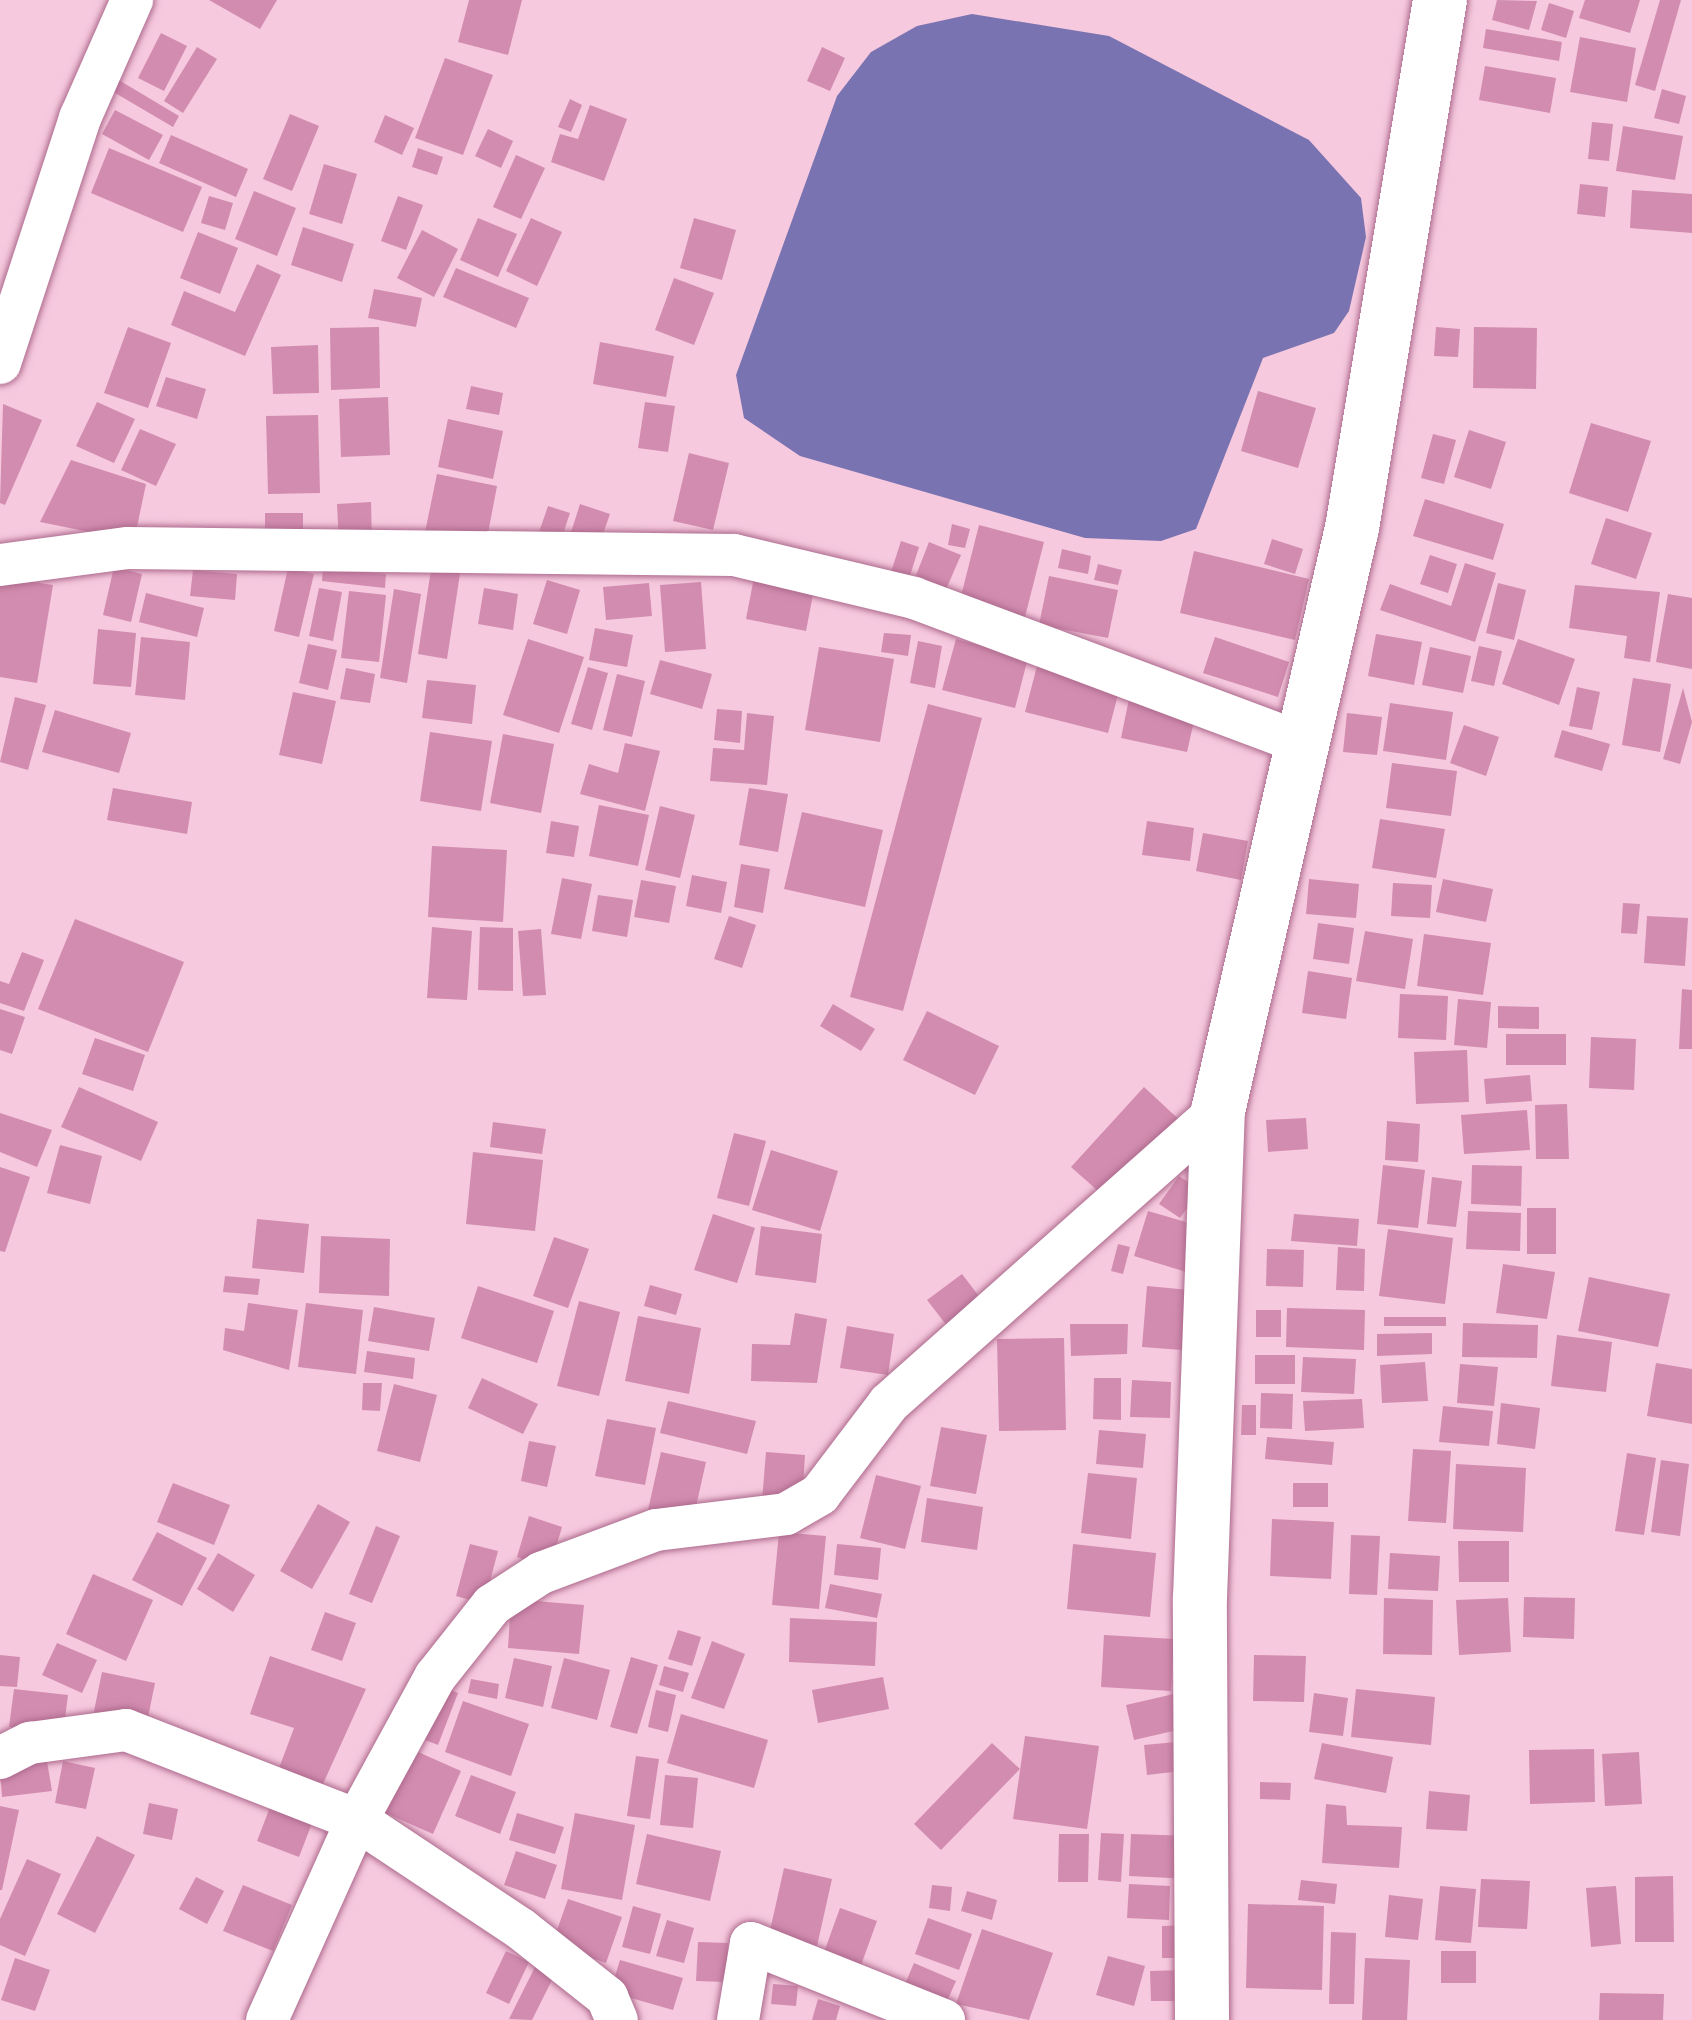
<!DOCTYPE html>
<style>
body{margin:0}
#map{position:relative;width:1692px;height:2020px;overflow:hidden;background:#f6c9de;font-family:"Fira Sans Condensed",sans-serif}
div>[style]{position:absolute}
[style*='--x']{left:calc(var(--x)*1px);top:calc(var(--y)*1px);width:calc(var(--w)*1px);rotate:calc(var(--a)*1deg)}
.water>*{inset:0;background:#7a73b1}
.building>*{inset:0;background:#d28caf}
.roads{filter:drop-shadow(0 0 3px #ad6a8d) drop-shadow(0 0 3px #ad6a8d)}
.minor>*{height:42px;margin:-21px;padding:0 21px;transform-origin:21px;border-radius:21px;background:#fff}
.tertiary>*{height:54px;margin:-27px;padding:0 27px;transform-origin:27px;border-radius:27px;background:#fff}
span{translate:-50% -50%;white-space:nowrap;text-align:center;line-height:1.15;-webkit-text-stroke:12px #f6c9de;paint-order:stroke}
</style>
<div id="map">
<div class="water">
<i style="clip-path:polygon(972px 14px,1109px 36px,1309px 140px,1361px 198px,1366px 237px,1349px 311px,1334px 333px,1263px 358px,1196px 529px,1161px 541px,1085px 538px,800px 456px,744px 418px,736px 375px,837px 96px,871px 52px,917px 26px)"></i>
</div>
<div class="building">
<i style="clip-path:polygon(209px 0,277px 0,260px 29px)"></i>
<i style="clip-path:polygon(469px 0,522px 0,508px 55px,458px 42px)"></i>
<i style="clip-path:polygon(1497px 0,1537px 1px,1529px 30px,1492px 20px)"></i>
<i style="clip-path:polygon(1585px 0,1640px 0,1630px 33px,1579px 18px)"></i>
<i style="clip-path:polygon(1660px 0,1681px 0,1655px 91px,1635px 85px)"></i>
<i style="clip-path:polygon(1549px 3px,1574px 11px,1566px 38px,1541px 30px)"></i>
<i style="clip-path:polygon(1486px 29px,1562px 42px,1559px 61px,1483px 48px)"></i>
<i style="clip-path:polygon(161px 33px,187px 46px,164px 91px,138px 78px)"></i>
<i style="clip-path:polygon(1580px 37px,1636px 48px,1627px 102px,1570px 92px)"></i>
<i style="clip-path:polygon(197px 47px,217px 59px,183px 113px,164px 101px)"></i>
<i style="clip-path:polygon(822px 47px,845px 58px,830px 91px,807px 81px)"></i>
<i style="clip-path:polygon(445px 58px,493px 75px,463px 155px,415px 138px)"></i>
<i style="clip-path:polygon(1485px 66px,1556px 78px,1550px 113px,1479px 100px)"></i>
<i style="clip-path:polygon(112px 76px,179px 116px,173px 127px,105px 87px)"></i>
<i style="clip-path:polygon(1662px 89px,1686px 96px,1679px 124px,1654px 118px)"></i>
<i style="clip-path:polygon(570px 99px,582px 105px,571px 132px,558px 127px)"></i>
<i style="clip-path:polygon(590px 105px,627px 119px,604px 181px,551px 162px,560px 134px,578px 139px)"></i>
<i style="clip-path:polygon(115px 110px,163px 135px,149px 160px,102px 134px)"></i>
<i style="clip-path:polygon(290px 114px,319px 126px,292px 191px,263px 179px)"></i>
<i style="clip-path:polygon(385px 115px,414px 128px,402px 155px,374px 142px)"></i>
<i style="clip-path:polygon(1592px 122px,1613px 124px,1609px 161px,1588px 159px)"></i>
<i style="clip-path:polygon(1623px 126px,1683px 136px,1675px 180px,1616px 171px)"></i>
<i style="clip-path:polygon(488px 129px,513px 141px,501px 168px,475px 156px)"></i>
<i style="clip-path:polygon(171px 135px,248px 169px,236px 197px,159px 163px)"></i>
<i style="clip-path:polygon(109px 148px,202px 187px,183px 232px,91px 193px)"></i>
<i style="clip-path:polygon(418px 148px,443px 157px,437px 175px,412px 167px)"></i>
<i style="clip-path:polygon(516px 155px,545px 168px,521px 219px,493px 207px)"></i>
<i style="clip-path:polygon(324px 164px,357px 174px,342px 224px,309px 214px)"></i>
<i style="clip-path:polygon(1580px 184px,1608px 187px,1605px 217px,1577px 214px)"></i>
<i style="clip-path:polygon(1632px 190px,1692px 194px,1692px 233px,1630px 228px)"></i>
<i style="clip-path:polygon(254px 191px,296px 208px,277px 256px,235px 239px)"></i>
<i style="clip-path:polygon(209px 196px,233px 203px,225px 230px,201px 223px)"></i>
<i style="clip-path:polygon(398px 196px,423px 205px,406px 250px,381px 241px)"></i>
<i style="clip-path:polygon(478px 218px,517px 234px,498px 277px,460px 260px)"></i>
<i style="clip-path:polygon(531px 218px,562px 232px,537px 286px,506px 271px)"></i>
<i style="clip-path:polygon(694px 218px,736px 230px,722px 280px,680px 268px)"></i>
<i style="clip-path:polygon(303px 227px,354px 244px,342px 282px,291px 265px)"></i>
<i style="clip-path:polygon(422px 230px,458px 249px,434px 297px,397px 278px)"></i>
<i style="clip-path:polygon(198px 232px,238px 248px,220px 294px,180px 278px)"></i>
<i style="clip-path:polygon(257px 264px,281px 275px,245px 356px,171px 325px,184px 291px,235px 312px)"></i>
<i style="clip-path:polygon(456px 268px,529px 298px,516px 328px,443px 297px)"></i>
<i style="clip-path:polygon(674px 278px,714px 293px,694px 345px,655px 330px)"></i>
<i style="clip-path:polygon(374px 289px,422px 298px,416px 327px,368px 318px)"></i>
<i style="clip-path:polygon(128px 327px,171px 343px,148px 408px,104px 393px)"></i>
<i style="clip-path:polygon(379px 327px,380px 388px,331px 390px,330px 328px)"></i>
<i style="clip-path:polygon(1436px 327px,1460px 329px,1458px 357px,1434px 356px)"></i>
<i style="clip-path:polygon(1474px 327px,1537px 328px,1536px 389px,1473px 388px)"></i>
<i style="clip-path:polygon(600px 342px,674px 356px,666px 397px,593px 384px)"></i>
<i style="clip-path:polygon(318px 345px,319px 393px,273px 394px,271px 347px)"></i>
<i style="clip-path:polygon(166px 377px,206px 389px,197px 419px,156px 406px)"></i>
<i style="clip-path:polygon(471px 386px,503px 393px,499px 415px,466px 409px)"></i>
<i style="clip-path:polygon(1258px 391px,1316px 408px,1298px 468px,1241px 451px)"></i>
<i style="clip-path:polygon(388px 397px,390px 455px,341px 457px,339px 399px)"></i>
<i style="clip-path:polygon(97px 402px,135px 419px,114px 463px,76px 446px)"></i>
<i style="clip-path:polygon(645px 402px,675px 406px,668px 452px,638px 448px)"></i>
<i style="clip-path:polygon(3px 404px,42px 420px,5px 505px,0 503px)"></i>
<i style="clip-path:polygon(318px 415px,320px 493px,268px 494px,266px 416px)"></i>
<i style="clip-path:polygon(448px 419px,503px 431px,493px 479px,438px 467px)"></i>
<i style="clip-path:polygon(1591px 423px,1651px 441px,1628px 512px,1569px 493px)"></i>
<i style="clip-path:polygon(140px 429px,176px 444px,156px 486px,121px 470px)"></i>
<i style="clip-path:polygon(1469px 430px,1506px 442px,1491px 489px,1454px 477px)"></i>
<i style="clip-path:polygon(1433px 434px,1456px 440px,1444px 484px,1421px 478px)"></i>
<i style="clip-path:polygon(689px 453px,729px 463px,713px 530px,673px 521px)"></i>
<i style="clip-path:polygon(71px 460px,146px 484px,134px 541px,40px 522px)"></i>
<i style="clip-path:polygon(437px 474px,497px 486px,485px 549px,424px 537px)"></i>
<i style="clip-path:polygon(1425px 499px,1504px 524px,1493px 560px,1413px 536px)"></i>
<i style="clip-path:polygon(371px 502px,372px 543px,339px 545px,337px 504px)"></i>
<i style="clip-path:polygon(580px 504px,610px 514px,597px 551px,568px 542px)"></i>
<i style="clip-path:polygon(548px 506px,570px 513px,559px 546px,537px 538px)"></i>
<i style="clip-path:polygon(265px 513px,303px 513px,303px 546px,265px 547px)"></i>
<i style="clip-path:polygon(1606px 518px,1652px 533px,1636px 579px,1591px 564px)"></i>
<i style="clip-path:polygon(952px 524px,970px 529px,965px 548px,948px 545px)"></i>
<i style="clip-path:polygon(979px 525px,1044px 542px,1025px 617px,960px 600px)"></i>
<i style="clip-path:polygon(1272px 539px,1303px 549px,1295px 574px,1264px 564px)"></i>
<i style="clip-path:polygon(901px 541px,919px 547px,909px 579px,891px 572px)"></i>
<i style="clip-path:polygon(929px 542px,961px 555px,944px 594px,913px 583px)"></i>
<i style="clip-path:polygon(1062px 549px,1091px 556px,1088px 574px,1058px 568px)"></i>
<i style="clip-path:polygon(1194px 551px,1309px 579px,1295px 640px,1180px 613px)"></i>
<i style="clip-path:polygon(1430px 555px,1457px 564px,1448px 593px,1420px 584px)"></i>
<i style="clip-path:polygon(432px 563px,461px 567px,447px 659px,418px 654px)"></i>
<i style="clip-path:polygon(1465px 563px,1496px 573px,1475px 642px,1380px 610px,1390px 584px,1451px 606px)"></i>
<i style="clip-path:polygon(1098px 564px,1122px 570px,1118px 585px,1094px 580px)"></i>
<i style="clip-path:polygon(114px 567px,142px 574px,131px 622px,103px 615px)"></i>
<i style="clip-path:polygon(756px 567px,816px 579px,806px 631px,746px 619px)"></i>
<i style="clip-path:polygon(288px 568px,314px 574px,299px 637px,274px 631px)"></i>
<i style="clip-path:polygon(323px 568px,386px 574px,385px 588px,322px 581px)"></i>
<i style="clip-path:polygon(193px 570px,237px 574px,235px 600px,190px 596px)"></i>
<i style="clip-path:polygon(1049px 576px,1118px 590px,1108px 638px,1039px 625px)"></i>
<i style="clip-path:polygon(0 577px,53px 585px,37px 683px,0 677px)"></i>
<i style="clip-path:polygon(547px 580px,580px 590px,567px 634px,533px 624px)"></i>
<i style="clip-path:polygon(701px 582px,706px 649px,665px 652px,660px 585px)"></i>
<i style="clip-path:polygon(649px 583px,652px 616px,606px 620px,603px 587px)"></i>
<i style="clip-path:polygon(1498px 583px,1526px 590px,1514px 640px,1486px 633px)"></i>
<i style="clip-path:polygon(1575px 585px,1660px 592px,1650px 662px,1624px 658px,1627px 636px,1569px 628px)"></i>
<i style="clip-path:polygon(319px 588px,342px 592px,333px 641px,309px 636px)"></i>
<i style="clip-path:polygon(484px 588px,518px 594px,513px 630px,478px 624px)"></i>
<i style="clip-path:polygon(394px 589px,421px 594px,407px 683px,380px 678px)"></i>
<i style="clip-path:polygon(349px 591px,386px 595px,379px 662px,341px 658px)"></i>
<i style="clip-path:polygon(146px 593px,204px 608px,197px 637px,139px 622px)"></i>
<i style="clip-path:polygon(1668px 594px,1692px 598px,1692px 669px,1656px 662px)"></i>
<i style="clip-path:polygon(595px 628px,633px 635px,627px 667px,589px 660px)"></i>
<i style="clip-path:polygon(98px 629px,136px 633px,131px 687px,93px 684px)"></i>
<i style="clip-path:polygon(884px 633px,911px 635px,908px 656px,881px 652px)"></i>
<i style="clip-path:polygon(1376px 634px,1422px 642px,1414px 685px,1368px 676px)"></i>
<i style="clip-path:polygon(141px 637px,190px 642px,185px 700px,135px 695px)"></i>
<i style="clip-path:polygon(1215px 637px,1289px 662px,1278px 697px,1203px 673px)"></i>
<i style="clip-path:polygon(528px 639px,584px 657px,559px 733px,503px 715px)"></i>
<i style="clip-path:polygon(956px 639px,1028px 658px,1015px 708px,942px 690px)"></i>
<i style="clip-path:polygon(1518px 639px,1575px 659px,1559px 705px,1502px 684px)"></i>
<i style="clip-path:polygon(918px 641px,942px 646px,935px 688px,910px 683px)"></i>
<i style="clip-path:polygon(308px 644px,337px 650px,328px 690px,299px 683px)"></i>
<i style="clip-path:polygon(1479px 646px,1502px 651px,1494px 686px,1471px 681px)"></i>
<i style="clip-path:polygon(819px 647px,894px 659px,880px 742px,805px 730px)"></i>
<i style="clip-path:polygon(1430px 647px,1471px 656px,1463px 693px,1422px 685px)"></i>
<i style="clip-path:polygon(660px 660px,712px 674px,702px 709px,650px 694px)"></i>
<i style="clip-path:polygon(1037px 666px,1120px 687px,1108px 733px,1025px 712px)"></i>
<i style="clip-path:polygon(588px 667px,608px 673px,592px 730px,571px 724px)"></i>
<i style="clip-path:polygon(346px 668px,375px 674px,370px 703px,340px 699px)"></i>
<i style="clip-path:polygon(617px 674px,645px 681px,632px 737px,603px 730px)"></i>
<i style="clip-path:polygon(1633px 678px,1671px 684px,1660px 752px,1622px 745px)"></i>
<i style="clip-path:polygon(427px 680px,476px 685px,472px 724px,422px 718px)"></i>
<i style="clip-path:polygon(1577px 687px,1600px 692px,1592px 730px,1569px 726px)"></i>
<i style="clip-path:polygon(1683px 688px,1692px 722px,1680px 764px,1663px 759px)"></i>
<i style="clip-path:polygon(293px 692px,336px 701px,322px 764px,279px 755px)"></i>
<i style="clip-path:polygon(1130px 694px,1197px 708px,1187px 752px,1121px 738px)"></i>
<i style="clip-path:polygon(15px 697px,46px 705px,28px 770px,0 762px)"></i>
<i style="clip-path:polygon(1390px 703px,1453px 712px,1446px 760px,1383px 751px)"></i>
<i style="clip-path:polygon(928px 704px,982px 718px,903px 1011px,850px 997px)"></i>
<i style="clip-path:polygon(717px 709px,742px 711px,740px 743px,714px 740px)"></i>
<i style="clip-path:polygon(55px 710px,131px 733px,119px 773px,42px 752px)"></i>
<i style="clip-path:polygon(747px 713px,774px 716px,767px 785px,710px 781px,713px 748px,744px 750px)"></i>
<i style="clip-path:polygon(1347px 713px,1382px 717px,1377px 755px,1343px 752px)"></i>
<i style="clip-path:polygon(1464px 725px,1499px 737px,1486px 776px,1450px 763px)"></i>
<i style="clip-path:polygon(1562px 730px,1610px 744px,1602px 771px,1554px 757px)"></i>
<i style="clip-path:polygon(430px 732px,492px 741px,481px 811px,420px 801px)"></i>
<i style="clip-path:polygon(503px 734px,554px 744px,541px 813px,490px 803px)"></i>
<i style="clip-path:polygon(625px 743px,660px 751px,645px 811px,580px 794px,589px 764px,618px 773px)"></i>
<i style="clip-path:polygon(1392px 763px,1457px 771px,1451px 816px,1386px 808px)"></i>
<i style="clip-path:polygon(113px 788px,192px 802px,187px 834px,107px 820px)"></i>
<i style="clip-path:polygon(749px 788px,788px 794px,778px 852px,739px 845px)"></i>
<i style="clip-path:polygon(599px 805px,649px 815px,638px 866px,589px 856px)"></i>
<i style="clip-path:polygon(660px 806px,695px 815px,680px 878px,645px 870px)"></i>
<i style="clip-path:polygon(802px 812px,883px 830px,865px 907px,784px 889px)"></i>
<i style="clip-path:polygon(1380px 819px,1445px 829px,1436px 878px,1372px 868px)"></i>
<i style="clip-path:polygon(551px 821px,579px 826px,574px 857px,546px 853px)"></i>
<i style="clip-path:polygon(1147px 821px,1194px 828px,1190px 861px,1142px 855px)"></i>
<i style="clip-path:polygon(1203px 833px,1248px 841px,1241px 880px,1196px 871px)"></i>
<i style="clip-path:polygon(432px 846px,507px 850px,503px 922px,428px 917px)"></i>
<i style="clip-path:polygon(741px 864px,770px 869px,763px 913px,734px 907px)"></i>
<i style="clip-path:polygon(692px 875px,727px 882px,721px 913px,686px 906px)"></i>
<i style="clip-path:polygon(562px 878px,592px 884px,581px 939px,551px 934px)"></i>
<i style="clip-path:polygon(1309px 879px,1359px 884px,1356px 918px,1306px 914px)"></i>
<i style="clip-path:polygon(1443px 879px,1493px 889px,1486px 922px,1436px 912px)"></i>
<i style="clip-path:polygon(641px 880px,676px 886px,669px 923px,634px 917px)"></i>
<i style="clip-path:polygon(1393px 883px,1432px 885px,1430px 918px,1391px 916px)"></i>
<i style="clip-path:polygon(598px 895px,633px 900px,627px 937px,592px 931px)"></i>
<i style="clip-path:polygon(1623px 903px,1640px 904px,1637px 934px,1621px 933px)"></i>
<i style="clip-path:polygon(729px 916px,756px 925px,742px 968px,714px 959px)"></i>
<i style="clip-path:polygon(1647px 916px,1688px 918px,1685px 966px,1644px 963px)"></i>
<i style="clip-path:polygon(75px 919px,184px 962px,148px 1052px,38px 1009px)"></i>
<i style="clip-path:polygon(1318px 923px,1354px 928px,1349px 964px,1313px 959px)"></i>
<i style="clip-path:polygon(432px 927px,472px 931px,467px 1000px,427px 998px)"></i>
<i style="clip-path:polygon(480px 927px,513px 928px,513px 991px,478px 990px)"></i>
<i style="clip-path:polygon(541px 929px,546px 995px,523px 996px,518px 931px)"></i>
<i style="clip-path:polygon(1365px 931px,1413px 939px,1405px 989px,1356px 981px)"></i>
<i style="clip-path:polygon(1424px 934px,1491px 943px,1483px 995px,1417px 986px)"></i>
<i style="clip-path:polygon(22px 952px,44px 960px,24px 1011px,0 1003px,0 981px,9px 984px)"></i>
<i style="clip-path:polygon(1308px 971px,1352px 978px,1346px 1019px,1302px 1013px)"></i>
<i style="clip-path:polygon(1682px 989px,1692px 990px,1692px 1049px,1679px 1049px)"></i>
<i style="clip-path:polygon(1400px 994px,1448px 996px,1446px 1040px,1398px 1038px)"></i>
<i style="clip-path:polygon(1458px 999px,1491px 1002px,1487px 1048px,1454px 1045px)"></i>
<i style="clip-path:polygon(833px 1004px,875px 1029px,861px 1051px,820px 1026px)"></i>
<i style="clip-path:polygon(1498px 1006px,1539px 1007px,1539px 1029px,1498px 1028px)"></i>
<i style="clip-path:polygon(0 1009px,25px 1017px,12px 1054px,0 1050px)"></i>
<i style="clip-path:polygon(927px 1011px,999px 1046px,975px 1095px,903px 1060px)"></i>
<i style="clip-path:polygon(1506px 1034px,1566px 1034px,1566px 1065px,1506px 1065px)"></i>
<i style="clip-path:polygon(1591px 1037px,1636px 1039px,1634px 1090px,1589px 1088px)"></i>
<i style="clip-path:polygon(95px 1038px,145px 1055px,133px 1091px,82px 1074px)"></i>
<i style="clip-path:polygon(1467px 1050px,1469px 1102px,1416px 1104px,1414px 1052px)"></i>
<i style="clip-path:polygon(1530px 1075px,1532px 1101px,1486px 1104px,1484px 1079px)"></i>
<i style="clip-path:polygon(79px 1087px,158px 1122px,141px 1161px,61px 1127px)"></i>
<i style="clip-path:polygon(1144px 1087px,1187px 1127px,1115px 1206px,1071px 1167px)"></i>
<i style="clip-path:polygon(1567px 1104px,1569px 1159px,1536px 1159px,1535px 1105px)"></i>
<i style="clip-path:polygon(1527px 1110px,1530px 1150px,1464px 1154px,1461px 1115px)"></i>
<i style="clip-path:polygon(0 1113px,52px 1130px,37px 1167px,0 1152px)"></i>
<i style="clip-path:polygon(1306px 1118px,1308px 1149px,1268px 1152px,1266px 1120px)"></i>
<i style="clip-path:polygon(1387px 1121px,1420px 1124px,1418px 1162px,1385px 1160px)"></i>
<i style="clip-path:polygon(493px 1122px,546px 1129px,542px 1154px,490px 1147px)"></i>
<i style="clip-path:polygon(734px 1133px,766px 1141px,749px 1206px,717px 1198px)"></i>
<i style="clip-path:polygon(60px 1145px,102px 1156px,90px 1204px,47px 1193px)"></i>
<i style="clip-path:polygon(771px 1150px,838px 1171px,820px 1231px,752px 1210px)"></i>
<i style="clip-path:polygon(473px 1152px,543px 1160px,535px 1231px,466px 1224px)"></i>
<i style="clip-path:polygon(1383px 1165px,1425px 1170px,1418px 1228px,1377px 1224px)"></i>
<i style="clip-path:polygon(1472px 1165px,1522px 1166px,1521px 1206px,1471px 1204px)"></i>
<i style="clip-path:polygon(0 1167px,30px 1177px,5px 1252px,0 1251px)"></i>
<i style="clip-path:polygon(1179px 1176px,1200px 1190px,1180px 1218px,1159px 1204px)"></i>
<i style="clip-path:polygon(1432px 1177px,1462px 1181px,1456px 1227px,1427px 1224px)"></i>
<i style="clip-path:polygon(1527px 1208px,1556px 1208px,1556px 1254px,1527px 1254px)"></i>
<i style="clip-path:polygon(1148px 1211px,1210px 1229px,1196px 1275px,1134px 1256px)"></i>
<i style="clip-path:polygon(1468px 1211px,1521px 1213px,1520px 1251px,1466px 1249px)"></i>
<i style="clip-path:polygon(713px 1214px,755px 1228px,737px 1283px,694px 1270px)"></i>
<i style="clip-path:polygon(1294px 1214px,1359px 1219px,1357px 1246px,1291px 1241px)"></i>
<i style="clip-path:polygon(257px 1219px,309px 1224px,304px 1273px,252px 1268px)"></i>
<i style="clip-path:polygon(761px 1226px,822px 1234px,816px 1283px,755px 1275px)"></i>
<i style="clip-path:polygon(1388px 1229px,1453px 1238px,1445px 1304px,1379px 1296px)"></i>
<i style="clip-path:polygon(321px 1236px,390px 1239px,389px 1296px,319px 1293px)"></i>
<i style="clip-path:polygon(554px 1237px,589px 1249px,568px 1308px,533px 1296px)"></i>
<i style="clip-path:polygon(1118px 1244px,1130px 1247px,1123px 1274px,1111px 1271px)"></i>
<i style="clip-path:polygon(1338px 1247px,1365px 1249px,1364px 1291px,1336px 1290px)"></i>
<i style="clip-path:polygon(1267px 1249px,1304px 1250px,1303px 1287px,1266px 1286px)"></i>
<i style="clip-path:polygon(1503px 1264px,1555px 1272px,1547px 1319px,1496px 1313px)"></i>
<i style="clip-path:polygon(962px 1274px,985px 1304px,951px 1331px,927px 1300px)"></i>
<i style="clip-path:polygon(225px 1276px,260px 1279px,258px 1295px,223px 1292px)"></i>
<i style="clip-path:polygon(1589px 1277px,1670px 1294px,1658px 1347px,1578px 1331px)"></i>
<i style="clip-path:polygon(650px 1285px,682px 1294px,676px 1315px,644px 1306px)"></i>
<i style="clip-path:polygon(478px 1286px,554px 1311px,537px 1363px,461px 1338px)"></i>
<i style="clip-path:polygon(1147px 1286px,1200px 1291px,1195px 1351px,1142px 1347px)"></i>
<i style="clip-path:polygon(579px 1301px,620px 1312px,599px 1396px,557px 1386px)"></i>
<i style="clip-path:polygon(248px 1303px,298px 1310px,289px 1370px,223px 1350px,225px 1328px,244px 1331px)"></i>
<i style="clip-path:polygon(306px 1303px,363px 1310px,356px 1374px,298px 1367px)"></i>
<i style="clip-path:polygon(374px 1307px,435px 1318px,429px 1351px,368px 1341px)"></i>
<i style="clip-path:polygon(1287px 1308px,1365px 1310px,1364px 1350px,1286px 1347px)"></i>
<i style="clip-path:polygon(1256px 1310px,1281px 1310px,1281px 1337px,1256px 1337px)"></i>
<i style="clip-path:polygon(795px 1313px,827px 1319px,817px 1383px,751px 1381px,752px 1344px,790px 1345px)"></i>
<i style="clip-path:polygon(638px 1316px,701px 1328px,689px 1394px,625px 1381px)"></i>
<i style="clip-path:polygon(1384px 1317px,1446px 1317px,1446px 1326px,1384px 1326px)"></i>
<i style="clip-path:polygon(1463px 1323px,1538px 1325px,1537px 1358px,1462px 1357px)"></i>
<i style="clip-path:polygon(1070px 1324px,1128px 1324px,1127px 1354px,1071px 1356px)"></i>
<i style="clip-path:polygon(847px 1326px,894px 1334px,888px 1375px,840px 1368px)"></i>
<i style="clip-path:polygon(1432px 1333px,1432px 1354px,1377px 1356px,1377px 1334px)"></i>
<i style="clip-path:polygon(1557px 1335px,1612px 1342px,1606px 1392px,1551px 1386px)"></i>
<i style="clip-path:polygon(1064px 1338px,1066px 1430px,999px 1431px,997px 1339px)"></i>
<i style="clip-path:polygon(367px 1351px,415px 1358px,413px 1379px,364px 1372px)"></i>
<i style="clip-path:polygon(1255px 1355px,1295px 1355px,1295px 1384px,1255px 1384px)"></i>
<i style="clip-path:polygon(1303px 1357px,1356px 1359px,1354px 1394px,1301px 1392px)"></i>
<i style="clip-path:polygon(1425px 1362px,1428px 1401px,1382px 1403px,1380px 1365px)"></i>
<i style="clip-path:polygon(1656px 1363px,1692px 1369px,1692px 1424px,1647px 1416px)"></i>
<i style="clip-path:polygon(1460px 1364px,1498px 1367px,1494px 1406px,1457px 1403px)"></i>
<i style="clip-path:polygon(482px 1378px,538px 1404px,523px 1434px,468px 1408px)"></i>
<i style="clip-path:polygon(1094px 1378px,1121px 1378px,1121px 1420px,1093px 1419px)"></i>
<i style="clip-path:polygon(1132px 1380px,1171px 1382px,1170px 1418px,1130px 1417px)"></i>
<i style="clip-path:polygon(363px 1383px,382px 1383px,380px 1411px,362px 1410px)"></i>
<i style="clip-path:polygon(394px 1384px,437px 1395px,420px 1462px,377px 1451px)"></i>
<i style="clip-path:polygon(1261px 1393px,1293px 1394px,1292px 1429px,1260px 1428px)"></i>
<i style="clip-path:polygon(1362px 1399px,1364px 1428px,1305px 1431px,1303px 1401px)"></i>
<i style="clip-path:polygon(668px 1401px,756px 1421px,747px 1454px,660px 1433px)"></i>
<i style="clip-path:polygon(1501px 1403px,1540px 1408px,1535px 1449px,1497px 1444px)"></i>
<i style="clip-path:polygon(1242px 1405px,1256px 1405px,1256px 1435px,1241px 1435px)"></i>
<i style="clip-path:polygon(1443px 1406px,1493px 1411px,1489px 1446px,1439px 1442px)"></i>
<i style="clip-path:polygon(607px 1419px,656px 1428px,645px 1485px,595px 1476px)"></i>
<i style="clip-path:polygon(941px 1427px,987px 1435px,976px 1494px,930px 1486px)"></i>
<i style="clip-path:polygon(1099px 1430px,1146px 1434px,1143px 1468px,1096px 1464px)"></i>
<i style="clip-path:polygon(1267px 1437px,1334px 1442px,1332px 1465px,1265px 1459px)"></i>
<i style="clip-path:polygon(529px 1441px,556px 1446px,547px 1487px,521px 1481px)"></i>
<i style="clip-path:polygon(1413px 1449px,1451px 1451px,1446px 1523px,1408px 1521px)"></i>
<i style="clip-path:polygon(661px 1452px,706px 1462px,693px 1520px,648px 1510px)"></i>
<i style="clip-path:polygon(766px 1452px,805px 1455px,802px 1503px,762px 1501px)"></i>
<i style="clip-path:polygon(1627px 1453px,1656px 1458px,1644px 1535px,1615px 1531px)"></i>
<i style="clip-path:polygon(1661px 1460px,1689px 1464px,1680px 1536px,1651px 1532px)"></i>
<i style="clip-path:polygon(1456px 1464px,1526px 1468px,1523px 1532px,1453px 1529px)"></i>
<i style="clip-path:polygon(1088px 1473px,1137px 1478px,1131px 1539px,1081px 1533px)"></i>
<i style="clip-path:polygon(876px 1475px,921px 1486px,905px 1549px,860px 1538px)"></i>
<i style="clip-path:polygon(173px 1483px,230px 1505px,214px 1545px,157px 1522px)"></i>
<i style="clip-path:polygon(1293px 1483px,1328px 1483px,1328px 1507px,1293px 1507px)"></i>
<i style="clip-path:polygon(927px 1498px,983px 1507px,977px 1550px,921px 1542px)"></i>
<i style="clip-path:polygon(318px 1504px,350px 1522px,312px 1589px,280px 1571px)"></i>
<i style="clip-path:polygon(529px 1516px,562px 1527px,550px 1568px,517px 1557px)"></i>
<i style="clip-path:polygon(1272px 1519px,1334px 1522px,1331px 1579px,1270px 1576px)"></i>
<i style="clip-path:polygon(376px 1526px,400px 1536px,372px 1603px,349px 1594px)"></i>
<i style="clip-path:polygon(157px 1532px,207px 1558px,182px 1606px,132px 1580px)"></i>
<i style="clip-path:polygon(779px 1532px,826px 1536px,819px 1609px,772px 1605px)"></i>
<i style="clip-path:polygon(1351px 1535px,1380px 1536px,1377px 1595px,1349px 1594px)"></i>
<i style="clip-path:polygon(1458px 1541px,1509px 1541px,1509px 1582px,1459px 1582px)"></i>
<i style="clip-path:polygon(470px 1544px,498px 1551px,484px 1604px,456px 1596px)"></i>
<i style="clip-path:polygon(837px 1544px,881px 1548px,878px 1580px,834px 1575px)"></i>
<i style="clip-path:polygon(1073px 1544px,1156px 1553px,1150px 1617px,1067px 1609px)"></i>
<i style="clip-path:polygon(218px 1553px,255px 1575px,233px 1612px,197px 1589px)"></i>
<i style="clip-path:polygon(1390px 1553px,1440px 1556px,1438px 1591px,1388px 1589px)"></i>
<i style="clip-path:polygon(93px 1574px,153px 1600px,126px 1661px,66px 1634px)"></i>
<i style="clip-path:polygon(830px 1584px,882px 1594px,877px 1618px,825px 1608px)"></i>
<i style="clip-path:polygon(1524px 1597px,1575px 1598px,1574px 1639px,1523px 1637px)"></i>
<i style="clip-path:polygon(1384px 1598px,1433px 1600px,1432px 1655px,1383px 1654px)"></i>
<i style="clip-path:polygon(1508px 1598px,1511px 1652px,1459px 1655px,1456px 1600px)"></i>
<i style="clip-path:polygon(511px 1599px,584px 1605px,579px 1654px,508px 1648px)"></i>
<i style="clip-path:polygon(325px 1612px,356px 1623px,342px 1661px,311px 1650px)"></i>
<i style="clip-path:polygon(790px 1618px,877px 1622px,875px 1666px,789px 1662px)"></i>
<i style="clip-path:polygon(678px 1630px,701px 1637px,692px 1666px,668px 1659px)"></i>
<i style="clip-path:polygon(1104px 1635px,1174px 1639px,1171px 1691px,1101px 1687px)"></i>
<i style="clip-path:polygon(712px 1641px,745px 1654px,724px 1709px,691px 1698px)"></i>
<i style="clip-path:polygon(57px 1643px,97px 1660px,82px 1693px,42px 1675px)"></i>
<i style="clip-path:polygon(0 1655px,20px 1657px,17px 1687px,0 1686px)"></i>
<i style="clip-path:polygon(1254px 1655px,1306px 1656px,1304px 1702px,1253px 1701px)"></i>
<i style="clip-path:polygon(270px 1656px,366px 1689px,318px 1795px,275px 1779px,294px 1728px,250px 1714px)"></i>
<i style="clip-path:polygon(631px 1657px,658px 1665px,637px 1734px,610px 1727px)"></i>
<i style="clip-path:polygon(514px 1658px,552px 1666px,543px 1707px,505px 1698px)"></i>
<i style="clip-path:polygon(564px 1658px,610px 1670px,597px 1720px,551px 1708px)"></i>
<i style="clip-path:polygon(664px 1666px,689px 1673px,683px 1692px,659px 1685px)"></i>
<i style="clip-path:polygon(102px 1672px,155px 1683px,146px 1727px,93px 1716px)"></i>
<i style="clip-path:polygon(883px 1677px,889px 1709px,818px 1723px,812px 1690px)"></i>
<i style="clip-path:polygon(471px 1679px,499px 1684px,497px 1699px,468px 1693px)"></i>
<i style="clip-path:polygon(440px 1686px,458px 1693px,438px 1745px,420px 1738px)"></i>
<i style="clip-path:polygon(14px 1689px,68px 1695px,63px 1734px,9px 1727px)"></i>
<i style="clip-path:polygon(1356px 1689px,1435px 1697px,1431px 1745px,1351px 1737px)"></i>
<i style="clip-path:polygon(656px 1690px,676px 1695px,668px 1732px,648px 1727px)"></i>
<i style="clip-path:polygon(1187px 1691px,1195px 1726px,1134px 1740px,1126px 1705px)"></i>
<i style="clip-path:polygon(1314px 1693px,1348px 1698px,1343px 1736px,1309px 1732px)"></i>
<i style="clip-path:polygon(463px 1701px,529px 1724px,511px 1776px,445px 1752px)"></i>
<i style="clip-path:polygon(681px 1714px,768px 1740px,754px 1788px,667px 1763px)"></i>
<i style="clip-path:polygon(1025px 1736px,1099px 1746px,1087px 1829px,1013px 1819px)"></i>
<i style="clip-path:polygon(1187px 1741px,1190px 1770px,1147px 1775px,1144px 1745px)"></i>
<i style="clip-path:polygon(992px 1743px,1020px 1769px,941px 1850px,914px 1824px)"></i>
<i style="clip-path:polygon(1322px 1743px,1393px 1757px,1386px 1793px,1314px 1779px)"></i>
<i style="clip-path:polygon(409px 1748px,461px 1771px,433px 1834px,381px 1811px)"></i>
<i style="clip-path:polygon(1594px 1749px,1595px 1802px,1530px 1804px,1529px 1750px)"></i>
<i style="clip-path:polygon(1639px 1752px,1642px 1804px,1605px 1806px,1602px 1754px)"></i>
<i style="clip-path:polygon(636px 1756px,659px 1759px,650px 1819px,627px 1816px)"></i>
<i style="clip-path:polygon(47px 1761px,52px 1791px,2px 1797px,0 1767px)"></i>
<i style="clip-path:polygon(63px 1761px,95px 1768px,86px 1809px,55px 1803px)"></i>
<i style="clip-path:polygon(471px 1775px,516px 1792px,500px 1834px,455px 1816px)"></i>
<i style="clip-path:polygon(665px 1775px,698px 1778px,693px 1828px,660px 1825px)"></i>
<i style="clip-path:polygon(1260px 1782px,1291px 1783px,1290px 1800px,1260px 1799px)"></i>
<i style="clip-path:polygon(1429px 1791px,1470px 1795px,1467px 1831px,1426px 1829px)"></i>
<i style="clip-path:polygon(272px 1802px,314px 1818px,299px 1857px,257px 1841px)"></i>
<i style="clip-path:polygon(149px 1803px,178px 1809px,172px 1840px,143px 1834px)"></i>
<i style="clip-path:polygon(1326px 1804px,1346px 1806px,1347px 1825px,1402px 1827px,1399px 1868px,1322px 1863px)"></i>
<i style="clip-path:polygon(0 1806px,19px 1810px,2px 1890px,0 1890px)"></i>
<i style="clip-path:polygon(517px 1813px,564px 1827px,555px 1854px,509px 1840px)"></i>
<i style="clip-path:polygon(575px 1813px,635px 1825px,622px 1900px,561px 1889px)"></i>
<i style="clip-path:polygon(1101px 1833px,1124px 1834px,1121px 1882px,1098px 1880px)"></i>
<i style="clip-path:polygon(647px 1834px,721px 1851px,710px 1901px,636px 1884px)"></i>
<i style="clip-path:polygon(1059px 1834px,1089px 1834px,1088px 1882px,1058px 1882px)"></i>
<i style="clip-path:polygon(1131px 1834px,1194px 1836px,1192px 1879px,1129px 1876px)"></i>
<i style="clip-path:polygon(97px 1836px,135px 1855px,95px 1933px,57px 1914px)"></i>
<i style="clip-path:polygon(516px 1851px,557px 1865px,545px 1899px,504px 1885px)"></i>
<i style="clip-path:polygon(27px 1859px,61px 1874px,25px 1956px,0 1945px,0 1919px)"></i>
<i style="clip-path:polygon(784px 1868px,832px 1879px,817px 1946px,769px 1935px)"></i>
<i style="clip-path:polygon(1673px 1876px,1674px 1942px,1635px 1942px,1635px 1877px)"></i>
<i style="clip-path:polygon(196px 1877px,224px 1891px,207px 1924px,179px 1909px)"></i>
<i style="clip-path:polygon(1481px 1879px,1530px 1881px,1527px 1929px,1478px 1927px)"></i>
<i style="clip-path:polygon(1301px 1880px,1337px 1884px,1335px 1904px,1298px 1900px)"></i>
<i style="clip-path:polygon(1129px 1884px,1170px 1886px,1169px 1920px,1127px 1918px)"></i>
<i style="clip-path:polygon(243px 1885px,292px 1905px,273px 1951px,223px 1931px)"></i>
<i style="clip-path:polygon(932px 1885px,952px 1887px,950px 1911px,929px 1908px)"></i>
<i style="clip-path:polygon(1440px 1886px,1476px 1889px,1471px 1943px,1435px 1940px)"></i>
<i style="clip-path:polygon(1616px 1886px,1621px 1944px,1591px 1947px,1586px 1888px)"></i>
<i style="clip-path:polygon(967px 1891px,997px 1900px,992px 1920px,961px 1911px)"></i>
<i style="clip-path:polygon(1389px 1895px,1423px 1899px,1418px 1940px,1385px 1937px)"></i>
<i style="clip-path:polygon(568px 1899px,622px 1917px,606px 1963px,552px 1944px)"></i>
<i style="clip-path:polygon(1248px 1904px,1324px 1906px,1322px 1990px,1246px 1988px)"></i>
<i style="clip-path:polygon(633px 1906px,661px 1914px,650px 1954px,622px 1947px)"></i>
<i style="clip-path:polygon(840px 1908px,877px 1921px,860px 1968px,823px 1955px)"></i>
<i style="clip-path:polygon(928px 1918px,972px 1934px,959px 1970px,915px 1954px)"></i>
<i style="clip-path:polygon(667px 1920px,694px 1928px,684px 1963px,656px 1956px)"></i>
<i style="clip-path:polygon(1194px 1925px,1195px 1958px,1162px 1958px,1162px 1926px)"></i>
<i style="clip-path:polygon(982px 1929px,1053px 1953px,1029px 2020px,956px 2004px)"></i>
<i style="clip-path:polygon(1331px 1932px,1356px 1933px,1354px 2004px,1329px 2004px)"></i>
<i style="clip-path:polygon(698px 1942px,728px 1943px,726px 1982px,696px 1981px)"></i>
<i style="clip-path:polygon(506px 1951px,529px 1962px,509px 2004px,486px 1993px)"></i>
<i style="clip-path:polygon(1441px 1951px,1476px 1951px,1476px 1983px,1441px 1983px)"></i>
<i style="clip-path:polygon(1108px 1956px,1145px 1966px,1134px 2006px,1096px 1995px)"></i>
<i style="clip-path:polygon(15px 1958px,50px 1970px,35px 2011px,1px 2000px)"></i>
<i style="clip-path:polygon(1365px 1958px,1410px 1960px,1407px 2020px,1362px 2020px)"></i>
<i style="clip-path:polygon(620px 1960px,683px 1978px,673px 2010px,610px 1992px)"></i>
<i style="clip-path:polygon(914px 1963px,956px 1981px,944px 2008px,902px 1991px)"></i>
<i style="clip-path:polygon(535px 1967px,554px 1976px,532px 2020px,509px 2019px)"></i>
<i style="clip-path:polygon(1186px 1970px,1187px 2001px,1151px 2001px,1150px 1971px)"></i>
<i style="clip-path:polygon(773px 1984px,798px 1986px,796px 2006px,771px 2004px)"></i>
<i style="clip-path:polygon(1600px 1993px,1664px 1994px,1663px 2020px,1599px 2020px)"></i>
<i style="clip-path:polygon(818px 1999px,840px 2006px,836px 2020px,812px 2020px)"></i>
</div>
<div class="roads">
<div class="minor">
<i style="--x:0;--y:363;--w:258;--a:-71.9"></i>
<i style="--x:80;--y:118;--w:129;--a:-66.2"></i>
<i style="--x:0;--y:565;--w:129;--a:-7.6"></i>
<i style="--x:128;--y:548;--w:606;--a:0.66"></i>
<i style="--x:734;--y:555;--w:185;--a:13.4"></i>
<i style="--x:914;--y:598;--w:409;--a:20.5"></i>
<i style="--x:0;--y:1758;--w:34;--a:-27"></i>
<i style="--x:30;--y:1743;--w:97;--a:-7.7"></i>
<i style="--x:126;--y:1730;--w:248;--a:21.3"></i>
<i style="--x:357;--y:1820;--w:197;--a:33.6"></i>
<i style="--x:521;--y:1929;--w:110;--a:38.3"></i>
<i style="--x:607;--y:1997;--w:25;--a:67"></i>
<i style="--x:267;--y:2020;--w:219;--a:-65.8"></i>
<i style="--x:357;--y:1820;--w:163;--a:-61.4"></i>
<i style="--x:435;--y:1677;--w:92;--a:-51.6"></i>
<i style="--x:492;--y:1605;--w:59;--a:-33.1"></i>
<i style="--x:541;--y:1573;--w:123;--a:-20.5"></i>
<i style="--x:656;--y:1530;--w:131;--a:-7"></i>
<i style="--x:786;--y:1514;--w:39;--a:-30"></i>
<i style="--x:820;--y:1494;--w:114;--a:-52.8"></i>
<i style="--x:889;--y:1403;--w:440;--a:-41.6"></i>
<i style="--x:738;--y:2020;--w:78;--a:-80.4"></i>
<i style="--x:751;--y:1943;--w:208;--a:21.8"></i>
</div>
<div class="tertiary">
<i style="--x:1202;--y:2020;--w:422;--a:-90.3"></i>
<i style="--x:1200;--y:1598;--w:487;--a:-87.9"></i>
<i style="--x:1218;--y:1111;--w:598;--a:-77.06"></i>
<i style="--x:1352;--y:528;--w:535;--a:-80.54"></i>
</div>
</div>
</div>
